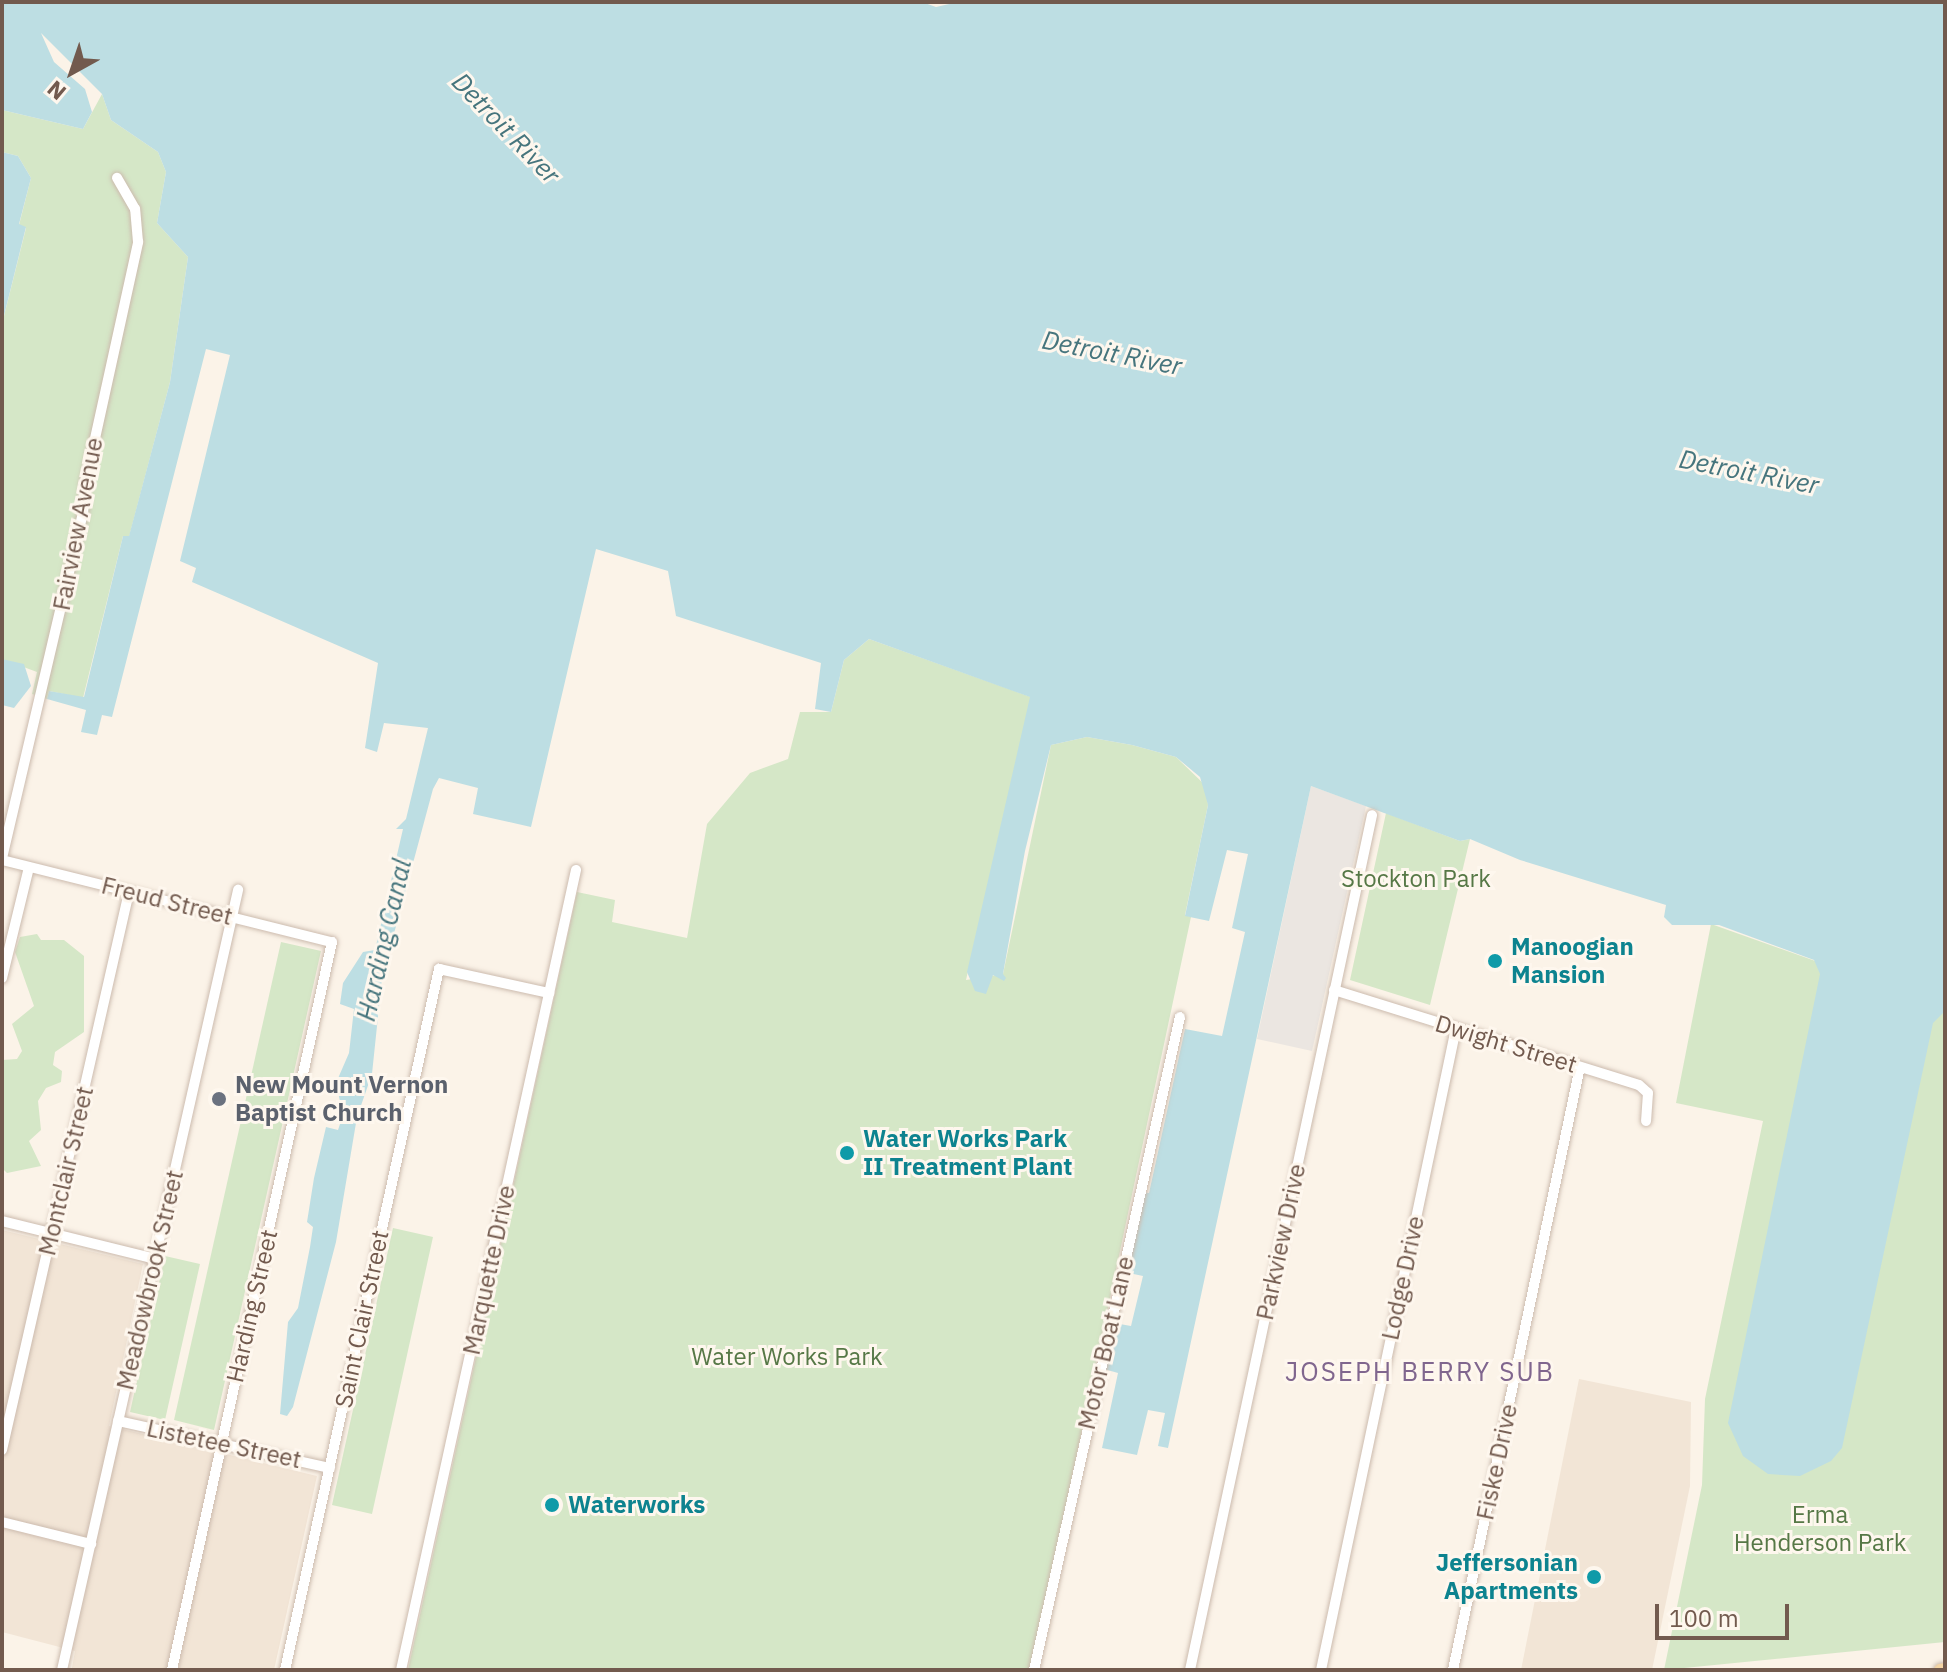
<!DOCTYPE html>
<style>
body{margin:0}
#map{position:relative;width:1947px;height:1672px;overflow:hidden;background:#fbf3e8;font-family:"IBM Plex Sans",sans-serif}
div>[style]{position:absolute}
[style*='--x']{left:calc(var(--x)*1px);top:calc(var(--y)*1px);width:calc(var(--w)*1px);rotate:calc(var(--a)*1deg)}
.residential>*{inset:0;background:#f2e5d6}
.industrial>*{inset:0;background:#ebe6e1}
.green>*{inset:0;background:#d5e7c7}
.water>*{inset:0;background:#bddee3}
.roads{filter:drop-shadow(0 0 2px #ccbbae) drop-shadow(0 0 2px #ccbbae)}
.minor>*{height:10px;margin:-5px;padding:0 5px;transform-origin:5px;border-radius:5px;background:#fff}
.major>*{height:12px;margin:-6px;padding:0 6px;transform-origin:6px;border-radius:6px;background:#f4d5a5}
.dots>*{width:22px;height:22px;translate:-50% -50%;box-sizing:border-box;border:4px solid #fef7ee;border-radius:50%}
span{translate:-50% -50%;white-space:nowrap;text-align:center;line-height:1.15;-webkit-text-stroke:6px #fef7ee;paint-order:stroke}
.street-label{font-size:24px;color:#725a4e}
.park-label{font-size:24px;color:#567846}
.culture-label{font-size:24px;color:#0d838f;font-weight:700}
.left{translate:0 -50%;text-align:left}
.right{translate:-100% -50%;text-align:right}
.worship-label{font-size:24px;color:#5b616d;font-weight:700}
.water-label{font-size:26px;color:#46757d;font-style:italic}
.neighbourhood-label{font-size:26px;color:#80668e;letter-spacing:2px}
.frame{position:absolute;inset:0;border:4px solid #725a4e;pointer-events:none}
.north{position:absolute;left:32px;top:32px;width:80px;height:80px;-webkit-text-stroke:6px #fef7ee;paint-order:stroke;rotate:220deg;font-size:22px;font-weight:700;line-height:32px;text-align:center;color:#725a4e}
.north::after{content:'';display:block;margin:auto;width:28px;height:36px;background:#725a4e;clip-path:polygon(50% 0,100% 100%,50% 72%,0 100%)}
.scale{position:absolute;left:1655px;top:1604px;width:134px;height:36px;box-sizing:border-box;border:4px solid #725a4e;border-top:0;padding-left:10px;font-size:24px;line-height:28px;white-space:nowrap;color:#725a4e;-webkit-text-stroke:6px #fef7ee;paint-order:stroke}
</style>
<div id="map">
<div class="residential">
<i style="clip-path:polygon(2px 1230px,143px 1264px,109px 1426px,317px 1476px,274px 1670px,78px 1670px,72px 1668px,75px 1651px,2px 1632px)"></i>
<i style="clip-path:polygon(1579px 1379px,1691px 1402px,1690px 1486px,1652px 1670px,1521px 1670px)"></i>
</div>
<div class="industrial">
<i style="clip-path:polygon(1311px 786px,1366px 806px,1312px 1051px,1257px 1039px)"></i>
</div>
<div class="green">
<i style="clip-path:polygon(102px 94px,111px 120px,158px 152px,166px 172px,157px 223px,188px 257px,170px 382px,129px 537px,123px 536px,83px 698px,49px 691px,47px 699px,32px 694px,37px 672px,2px 659px,2px 324px,26px 228px,19px 225px,31px 178px,18px 156px,2px 152px,2px 110px,83px 129px)"></i>
<i style="clip-path:polygon(869px 639px,1031px 697px,966px 980px,1003px 974px,1051px 745px,1087px 737px,1132px 745px,1176px 757px,1206px 786px,1208px 805px,1185px 915px,1191px 917px,1031px 1670px,408px 1670px,577px 892px,615px 900px,612px 922px,687px 938px,707px 824px,750px 773px,788px 759px,800px 712px,831px 712px,844px 660px)"></i>
<i style="clip-path:polygon(1386px 813px,1460px 841px,1470px 839px,1430px 1005px,1350px 980px)"></i>
<i style="clip-path:polygon(1711px 924px,1945px 1007px,1945px 1642px,1664px 1670px,1702px 1485px,1705px 1399px,1763px 1121px,1676px 1103px)"></i>
<i style="clip-path:polygon(37px 934px,41px 940px,64px 940px,84px 956px,84px 1032px,55px 1052px,53px 1065px,62px 1071px,61px 1082px,46px 1088px,38px 1101px,41px 1130px,29px 1141px,41px 1166px,7px 1173px,2px 1168px,2px 1060px,17px 1059px,22px 1051px,12px 1024px,34px 1006px,15px 952px,20px 937px)"></i>
<i style="clip-path:polygon(281px 942px,321px 951px,214px 1430px,174px 1420px)"></i>
<i style="clip-path:polygon(393px 1228px,433px 1237px,372px 1514px,332px 1505px)"></i>
<i style="clip-path:polygon(165px 1256px,200px 1264px,165px 1420px,130px 1412px)"></i>
</div>
<div class="water">
<i style="clip-path:polygon(2px 2px,922px 2px,936px 7px,958px 2px,1945px 2px,1945px 1011px,1933px 1023px,1842px 1448px,1831px 1461px,1800px 1476px,1768px 1474px,1743px 1456px,1728px 1423px,1820px 974px,1814px 960px,1719px 925px,1672px 925px,1664px 917px,1666px 905px,1520px 860px,1470px 839px,1460px 841px,1311px 786px,1168px 1448px,1158px 1446px,1165px 1413px,1148px 1410px,1137px 1455px,1102px 1448px,1118px 1373px,1104px 1369px,1114px 1323px,1131px 1326px,1143px 1276px,1124px 1272px,1141px 1192px,1149px 1193px,1185px 1029px,1222px 1036px,1245px 932px,1232px 928px,1248px 854px,1227px 850px,1209px 921px,1185px 916px,1208px 805px,1200px 777px,1176px 757px,1132px 745px,1087px 737px,1051px 745px,1025px 851px,1003px 974px,1006px 978px,1004px 981px,993px 975px,986px 994px,975px 991px,967px 972px,1030px 697px,869px 639px,844px 660px,831px 712px,815px 709px,821px 663px,676px 616px,668px 571px,596px 549px,531px 827px,473px 814px,478px 788px,439px 778px,433px 789px,382px 978px,372px 1074px,357px 1117px,336px 1242px,293px 1407px,287px 1416px,280px 1414px,288px 1322px,298px 1308px,310px 1247px,313px 1227px,307px 1222px,314px 1178px,326px 1127px,338px 1130px,343px 1115px,336px 1083px,349px 1053px,354px 1009px,340px 1004px,343px 983px,363px 952px,375px 950px,403px 829px,396px 829px,406px 819px,428px 728px,384px 723px,377px 752px,365px 748px,378px 663px,192px 582px,196px 568px,180px 561px,230px 355px,206px 349px,112px 717px,102px 715px,97px 735px,81px 732px,86px 710px,47px 699px,49px 691px,84px 697px,123px 536px,129px 536px,170px 382px,188px 257px,157px 223px,166px 172px,158px 152px,111px 120px,102px 94px,41px 33px,54px 62px,85px 89px,92px 112px,83px 129px,2px 110px)"></i>
<i style="clip-path:polygon(2px 152px,18px 156px,31px 178px,19px 224px,26px 227px,2px 324px)"></i>
<i style="clip-path:polygon(2px 659px,24px 664px,31px 686px,14px 708px,2px 705px)"></i>
</div>
<div class="roads">
<div class="minor">
<i style="--x:2;--y:858;--w:353;--a:-76.8"></i>
<i style="--x:83;--y:514;--w:30;--a:-86"></i>
<i style="--x:85;--y:484;--w:248;--a:-77.6"></i>
<i style="--x:138;--y:242;--w:33;--a:-95"></i>
<i style="--x:135;--y:209;--w:36;--a:-120"></i>
<i style="--x:2;--y:860;--w:340;--a:14"></i>
<i style="--x:332;--y:942;--w:745;--a:102.4"></i>
<i style="--x:2;--y:978;--w:114;--a:-76.3"></i>
<i style="--x:1334;--y:990;--w:319;--a:17.3"></i>
<i style="--x:1639;--y:1085;--w:12;--a:42"></i>
<i style="--x:1648;--y:1093;--w:28;--a:94"></i>
<i style="--x:2;--y:1221;--w:158;--a:13.9"></i>
<i style="--x:118;--y:1421;--w:217;--a:12.5"></i>
<i style="--x:2;--y:1450;--w:572;--a:-77.18"></i>
<i style="--x:2;--y:1522;--w:92;--a:13.9"></i>
<i style="--x:62;--y:1670;--w:800;--a:-77.28"></i>
<i style="--x:285;--y:1670;--w:718;--a:-77.61"></i>
<i style="--x:439;--y:969;--w:113;--a:12.3"></i>
<i style="--x:401;--y:1670;--w:819;--a:-77.66"></i>
<i style="--x:1034;--y:1670;--w:669;--a:-77.4"></i>
<i style="--x:1190;--y:1670;--w:874;--a:-77.98"></i>
<i style="--x:1321;--y:1670;--w:656;--a:-78.12"></i>
<i style="--x:1453;--y:1670;--w:616;--a:-78.11"></i>
</div>
<div class="major">
<i style="--x:1940;--y:1670;--w:5;--a:-11"></i>
</div>
</div>
<div class="dots">
<i style="left:1495px;top:961px;background:#0f9aa8"></i>
<i style="left:219px;top:1099px;background:#6b7280"></i>
<i style="left:847px;top:1153px;background:#0f9aa8"></i>
<i style="left:552px;top:1505px;background:#0f9aa8"></i>
<i style="left:1594px;top:1577px;background:#0f9aa8"></i>
</div>
<div class="street-label">
<span style="left:78px;top:524px;rotate:-79deg">Fairview Avenue</span>
<span style="left:167px;top:901px;rotate:14deg">Freud Street</span>
<span style="left:1506px;top:1044px;rotate:17deg">Dwight Street</span>
<span style="left:66px;top:1171px;rotate:-77deg">Montclair Street</span>
<span style="left:1281px;top:1242px;rotate:-78deg">Parkview Drive</span>
<span style="left:489px;top:1270px;rotate:-78deg">Marquette Drive</span>
<span style="left:1403px;top:1278px;rotate:-78deg">Lodge Drive</span>
<span style="left:150px;top:1280px;rotate:-77deg">Meadowbrook Street</span>
<span style="left:252px;top:1306px;rotate:-77deg">Harding Street</span>
<span style="left:362px;top:1319px;rotate:-78deg">Saint Clair Street</span>
<span style="left:1106px;top:1343px;rotate:-77deg">Motor Boat Lane</span>
<span style="left:224px;top:1444px;rotate:12deg">Listetee Street</span>
<span style="left:1497px;top:1462px;rotate:-78deg">Fiske Drive</span>
</div>
<div class="park-label">
<span style="left:1416px;top:879px">Stockton Park</span>
<span style="left:787px;top:1357px">Water Works Park</span>
<span style="left:1820px;top:1529px">Erma<br>Henderson Park</span>
</div>
<div class="culture-label">
<span class="left" style="left:1511px;top:961px">Manoogian<br>Mansion</span>
<span class="left" style="left:863px;top:1153px">Water Works Park<br>II Treatment Plant</span>
<span class="left" style="left:568px;top:1505px">Waterworks</span>
<span class="right" style="left:1578px;top:1577px">Jeffersonian<br>Apartments</span>
</div>
<div class="worship-label">
<span class="left" style="left:235px;top:1099px">New Mount Vernon<br>Baptist Church</span>
</div>
<div class="water-label">
<span style="left:506px;top:128px;rotate:46deg">Detroit River</span>
<span style="left:1112px;top:353px;rotate:11deg">Detroit River</span>
<span style="left:1749px;top:472px;rotate:11deg">Detroit River</span>
<span style="left:384px;top:940px;rotate:-77deg">Harding Canal</span>
</div>
<div class="neighbourhood-label">
<span style="left:1420px;top:1372px">JOSEPH BERRY SUB</span>
</div>
<div class="frame"></div>
<div class="north">N</div>
<div class="scale">100 m</div>
</div>
